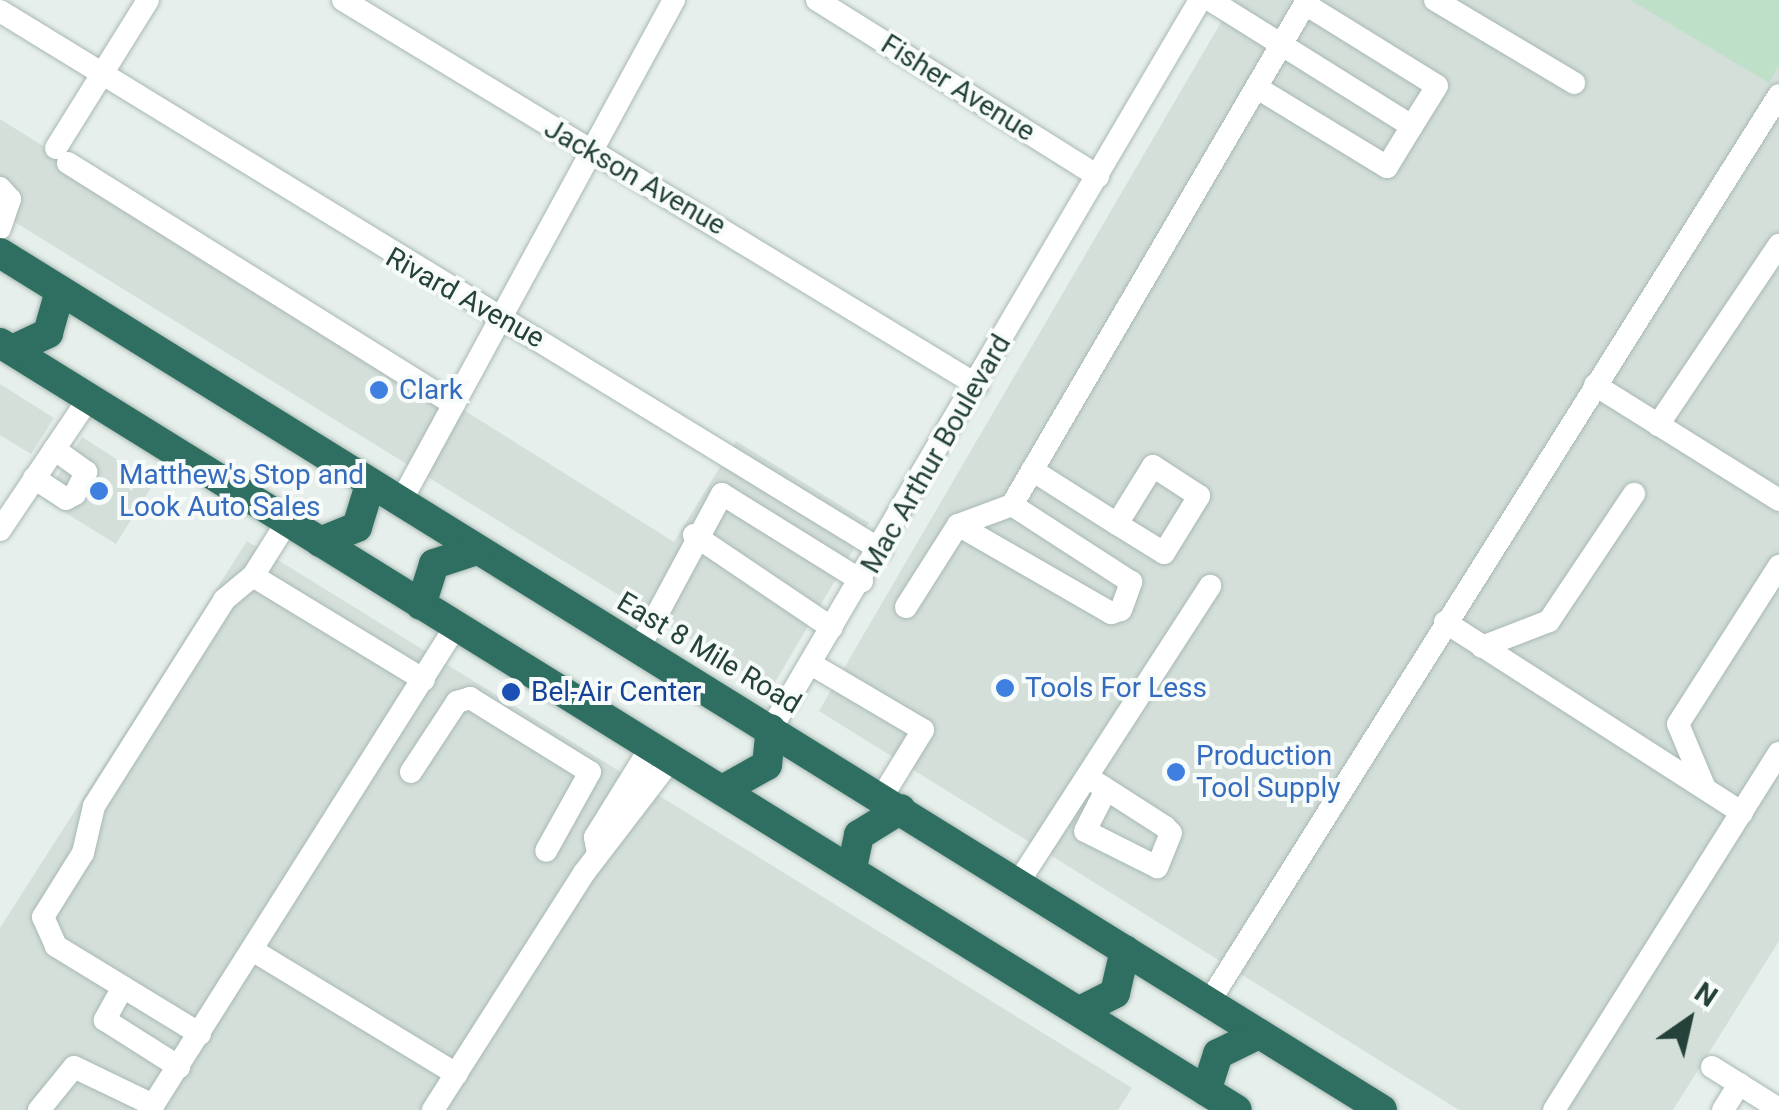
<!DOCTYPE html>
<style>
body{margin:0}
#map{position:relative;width:1779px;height:1110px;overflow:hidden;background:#e6efeb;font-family:Roboto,sans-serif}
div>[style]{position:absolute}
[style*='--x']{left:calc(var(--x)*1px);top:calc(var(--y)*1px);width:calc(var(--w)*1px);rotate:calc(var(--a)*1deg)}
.built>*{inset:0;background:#d4dfda}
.green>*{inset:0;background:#bfe0c8}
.roads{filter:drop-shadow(0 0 2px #a8b8b2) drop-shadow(0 0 2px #a8b8b2)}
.minor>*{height:22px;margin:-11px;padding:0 11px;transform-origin:11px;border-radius:11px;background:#fff}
.highway>*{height:30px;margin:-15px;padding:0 15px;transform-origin:15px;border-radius:15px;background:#2f6f62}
.dots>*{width:28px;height:28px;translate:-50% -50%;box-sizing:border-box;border:5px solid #f7fbf9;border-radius:50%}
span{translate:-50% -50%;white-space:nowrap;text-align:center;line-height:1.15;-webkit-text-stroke:8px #f7fbf9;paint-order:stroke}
.street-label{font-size:28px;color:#24423a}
.shop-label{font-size:28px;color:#366cbe}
.left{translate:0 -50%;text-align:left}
.transit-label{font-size:28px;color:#164399}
.north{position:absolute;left:1639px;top:970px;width:100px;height:100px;-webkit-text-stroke:8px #f7fbf9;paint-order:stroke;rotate:34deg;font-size:28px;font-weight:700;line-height:40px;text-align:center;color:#24423a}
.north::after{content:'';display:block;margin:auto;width:35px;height:45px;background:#24423a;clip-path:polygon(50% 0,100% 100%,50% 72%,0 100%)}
</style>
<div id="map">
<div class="built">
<i style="clip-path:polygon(1234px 0,1642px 0,1769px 82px,1779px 66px,1779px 941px,1673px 1110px,1459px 1110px,819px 711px)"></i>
<i style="clip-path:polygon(0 119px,674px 542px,736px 441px,869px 523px,771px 689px,0 213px)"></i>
<i style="clip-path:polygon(0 384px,54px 418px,31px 454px,0 435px)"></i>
<i style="clip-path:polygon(82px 437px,154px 483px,116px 544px,43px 499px)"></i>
<i style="clip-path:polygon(247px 541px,1132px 1088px,1118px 1110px,0 1110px,0 928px)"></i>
</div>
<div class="green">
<i style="clip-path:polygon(1630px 0,1779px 0,1779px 66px,1769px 83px)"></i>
</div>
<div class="roads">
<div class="minor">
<i style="--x:343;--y:0;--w:742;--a:31.27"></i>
<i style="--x:817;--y:0;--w:332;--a:32.1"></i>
<i style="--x:1210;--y:0;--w:238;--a:32"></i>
<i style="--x:1412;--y:126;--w:48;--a:121.4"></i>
<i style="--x:1387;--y:167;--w:153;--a:-148.6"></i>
<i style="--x:1435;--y:0;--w:162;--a:30.8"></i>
<i style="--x:0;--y:11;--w:1033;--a:31.46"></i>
<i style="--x:56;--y:148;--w:174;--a:-58.1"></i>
<i style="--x:68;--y:163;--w:455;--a:32"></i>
<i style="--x:0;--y:188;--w:15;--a:48"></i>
<i style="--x:10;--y:199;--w:31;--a:109"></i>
<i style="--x:1595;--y:385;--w:217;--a:32"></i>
<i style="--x:1658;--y:425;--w:217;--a:-56.1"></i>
<i style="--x:1032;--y:470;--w:101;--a:32.4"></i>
<i style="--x:1117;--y:524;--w:55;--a:31.7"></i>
<i style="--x:1164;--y:553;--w:67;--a:-58.4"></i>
<i style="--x:1199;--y:496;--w:55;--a:-146.9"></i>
<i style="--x:1153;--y:466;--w:68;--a:121.8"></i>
<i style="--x:34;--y:478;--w:38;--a:33"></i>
<i style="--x:66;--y:499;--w:10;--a:-29"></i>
<i style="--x:75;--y:494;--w:25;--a:-63"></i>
<i style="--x:86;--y:472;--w:39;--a:-144"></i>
<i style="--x:400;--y:503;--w:573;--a:-61.42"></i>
<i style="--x:287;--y:522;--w:64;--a:122.2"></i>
<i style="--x:253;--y:576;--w:200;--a:31.3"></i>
<i style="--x:958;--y:525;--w:58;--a:-20.3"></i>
<i style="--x:0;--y:530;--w:159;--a:-56"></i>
<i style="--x:694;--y:535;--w:166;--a:34"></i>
<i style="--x:906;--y:607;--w:97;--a:-57.6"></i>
<i style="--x:958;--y:525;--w:177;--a:29.9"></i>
<i style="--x:1111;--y:613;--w:10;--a:-17"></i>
<i style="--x:1121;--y:610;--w:30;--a:-70"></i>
<i style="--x:1131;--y:582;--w:142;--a:-147.1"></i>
<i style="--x:1012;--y:505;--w:580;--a:-59.68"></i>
<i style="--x:1305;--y:4;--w:155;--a:31.8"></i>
<i style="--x:1437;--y:86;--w:47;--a:122"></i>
<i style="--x:1445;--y:622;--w:353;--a:32.7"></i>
<i style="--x:1482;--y:647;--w:72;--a:-21.2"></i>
<i style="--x:1549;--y:621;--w:153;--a:-56.2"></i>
<i style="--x:639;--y:648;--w:175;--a:-61.7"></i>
<i style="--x:722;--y:494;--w:165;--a:31.9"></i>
<i style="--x:811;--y:664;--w:130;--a:30.5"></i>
<i style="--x:923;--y:730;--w:79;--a:121.5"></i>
<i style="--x:771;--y:729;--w:846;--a:-59.52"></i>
<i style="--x:411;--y:772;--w:84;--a:-56.7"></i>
<i style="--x:457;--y:702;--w:14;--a:-17"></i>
<i style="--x:470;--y:698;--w:141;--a:31.7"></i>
<i style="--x:590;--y:772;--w:90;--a:119.1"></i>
<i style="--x:1087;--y:777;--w:19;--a:32"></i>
<i style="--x:1103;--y:787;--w:74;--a:32.8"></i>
<i style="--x:1165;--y:827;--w:8;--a:45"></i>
<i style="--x:1171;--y:833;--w:37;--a:112"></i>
<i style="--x:1157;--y:867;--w:80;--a:-153.4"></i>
<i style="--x:1085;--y:831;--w:46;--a:-62.9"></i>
<i style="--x:1704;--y:786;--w:67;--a:-112.8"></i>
<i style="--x:1678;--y:724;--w:188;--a:-57.4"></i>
<i style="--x:598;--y:853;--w:16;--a:-101"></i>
<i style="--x:595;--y:837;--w:108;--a:-58.2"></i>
<i style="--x:1018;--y:883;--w:354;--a:-57.1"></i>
<i style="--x:254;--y:951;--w:237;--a:31.3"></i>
<i style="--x:123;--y:987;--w:38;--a:119"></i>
<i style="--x:105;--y:1020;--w:88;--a:32.4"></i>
<i style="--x:1209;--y:1002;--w:1071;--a:-57.85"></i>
<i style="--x:200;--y:1034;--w:169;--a:-148.6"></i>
<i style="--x:56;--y:946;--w:32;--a:-114"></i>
<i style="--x:43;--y:917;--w:75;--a:-58"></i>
<i style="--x:83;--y:853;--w:48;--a:-76.8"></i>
<i style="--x:94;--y:806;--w:244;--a:-57.7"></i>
<i style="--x:224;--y:600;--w:38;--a:-40"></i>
<i style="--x:1712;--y:1067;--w:79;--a:32.1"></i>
<i style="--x:39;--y:1110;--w:55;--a:-50.9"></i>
<i style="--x:74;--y:1067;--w:88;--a:25.7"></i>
<i style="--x:150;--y:1110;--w:573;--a:-57.7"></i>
<i style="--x:433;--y:1110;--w:281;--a:-57.5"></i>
<i style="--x:584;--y:873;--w:146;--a:-52.5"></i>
<i style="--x:1554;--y:1110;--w:422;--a:-57.8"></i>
<i style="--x:1723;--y:1110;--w:31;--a:-58"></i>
</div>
<div class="highway">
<i style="--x:0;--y:253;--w:1626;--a:31.8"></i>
<i style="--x:0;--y:343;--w:1455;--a:31.8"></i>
<i style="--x:12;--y:350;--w:40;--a:-25"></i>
<i style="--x:48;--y:333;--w:44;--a:-74.1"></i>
<i style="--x:320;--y:542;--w:40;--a:-22"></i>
<i style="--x:357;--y:527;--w:44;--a:-72.8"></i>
<i style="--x:421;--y:605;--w:43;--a:-72.4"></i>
<i style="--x:434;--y:564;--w:45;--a:-18"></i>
<i style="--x:724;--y:789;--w:49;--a:-29.2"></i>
<i style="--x:767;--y:765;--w:36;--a:-84"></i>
<i style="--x:852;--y:868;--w:34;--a:-78"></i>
<i style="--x:859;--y:835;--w:49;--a:-31.8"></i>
<i style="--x:1080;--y:1011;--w:39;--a:-27"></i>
<i style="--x:1115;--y:993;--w:44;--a:-76.9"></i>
<i style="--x:1206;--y:1091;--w:39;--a:-72"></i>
<i style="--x:1218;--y:1054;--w:46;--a:-26"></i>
</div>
</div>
<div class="dots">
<i style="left:379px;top:390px;background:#3f7fe0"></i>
<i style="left:99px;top:491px;background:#3f7fe0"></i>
<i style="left:1005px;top:688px;background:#3f7fe0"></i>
<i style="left:511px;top:692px;background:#1a4fb4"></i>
<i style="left:1176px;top:772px;background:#3f7fe0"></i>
</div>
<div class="street-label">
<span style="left:958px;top:88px;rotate:32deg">Fisher Avenue</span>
<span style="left:635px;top:177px;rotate:30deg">Jackson Avenue</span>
<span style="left:465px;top:298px;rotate:29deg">Rivard Avenue</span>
<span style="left:936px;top:454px;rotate:-60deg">Mac Arthur Boulevard</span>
<span style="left:709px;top:653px;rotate:31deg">East 8 Mile Road</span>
</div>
<div class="shop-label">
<span class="left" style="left:399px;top:390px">Clark</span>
<span class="left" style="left:119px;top:491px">Matthew's Stop and<br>Look Auto Sales</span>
<span class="left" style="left:1025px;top:688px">Tools For Less</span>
<span class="left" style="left:1196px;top:772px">Production<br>Tool Supply</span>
</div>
<div class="transit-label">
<span class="left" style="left:531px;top:692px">Bel-Air Center</span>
</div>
<div class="north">N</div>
</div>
